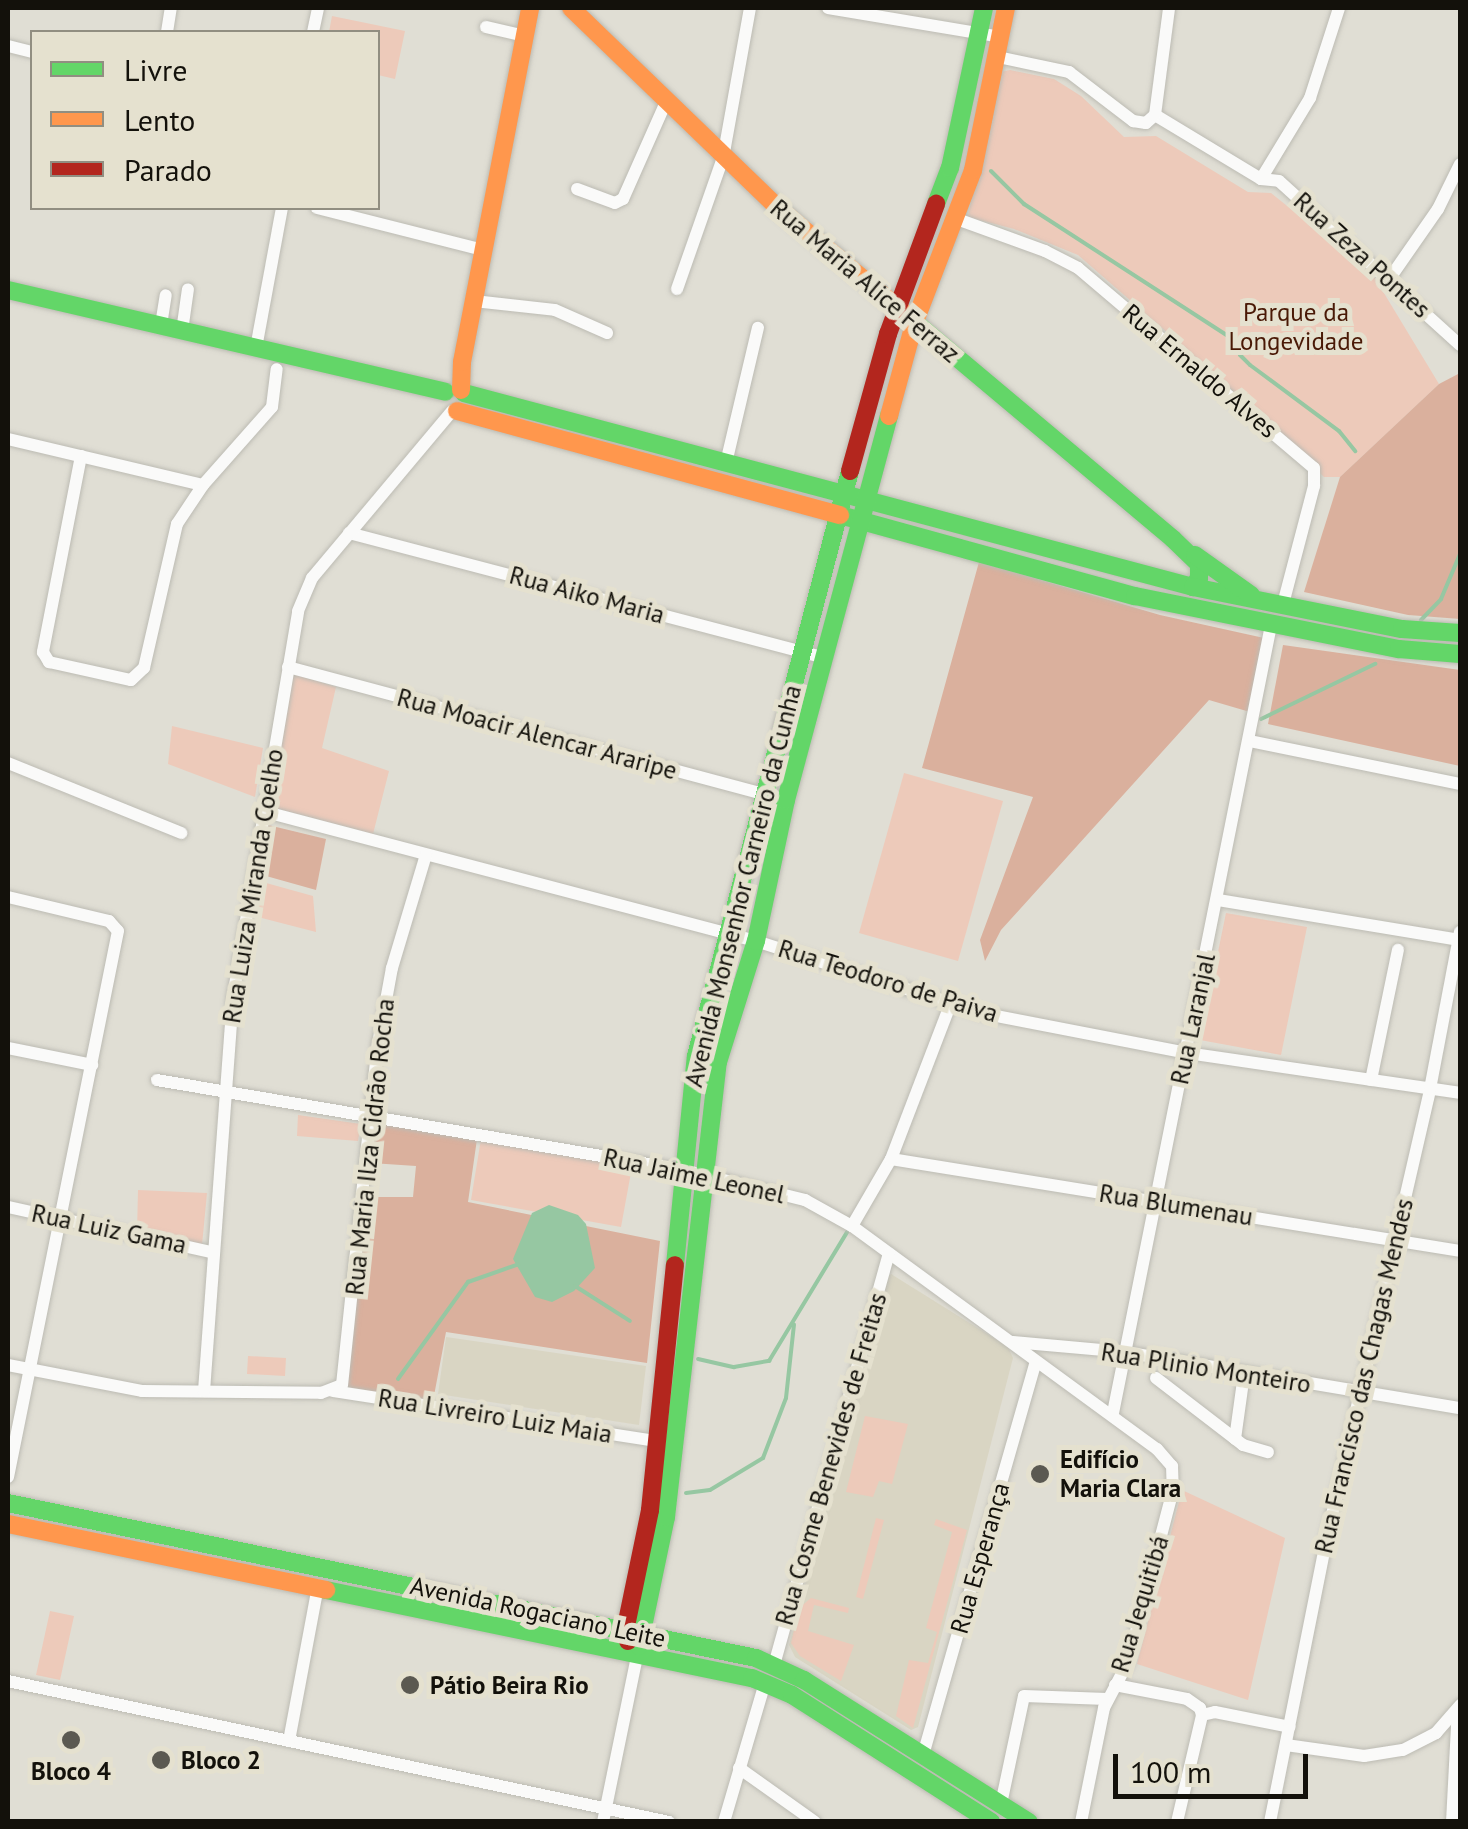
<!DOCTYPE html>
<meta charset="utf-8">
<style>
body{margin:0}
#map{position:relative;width:1468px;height:1829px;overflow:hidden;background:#e0ded4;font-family:"PT Sans",sans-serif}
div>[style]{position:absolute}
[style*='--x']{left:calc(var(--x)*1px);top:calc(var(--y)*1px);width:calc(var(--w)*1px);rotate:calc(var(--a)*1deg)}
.built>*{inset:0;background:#d9d5c3}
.green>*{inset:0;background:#edcaba}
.forest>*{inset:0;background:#dab09d}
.water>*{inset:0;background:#96c7a2}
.stream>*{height:4px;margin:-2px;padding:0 2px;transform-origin:2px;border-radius:2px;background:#96c7a2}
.roads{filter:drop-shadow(0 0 2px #bcbbb3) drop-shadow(0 0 2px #bcbbb3)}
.street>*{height:12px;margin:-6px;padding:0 6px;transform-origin:6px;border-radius:6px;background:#fafaf9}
.fast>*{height:18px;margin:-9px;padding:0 9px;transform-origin:9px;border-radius:9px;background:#63d668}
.slow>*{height:18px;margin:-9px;padding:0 9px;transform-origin:9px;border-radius:9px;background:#ff974d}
.jam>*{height:18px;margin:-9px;padding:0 9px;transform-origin:9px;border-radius:9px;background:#b3261e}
.dots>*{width:28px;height:28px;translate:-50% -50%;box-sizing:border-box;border:5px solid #e5e1cf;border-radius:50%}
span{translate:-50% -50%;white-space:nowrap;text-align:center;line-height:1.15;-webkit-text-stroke:10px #e5e1cf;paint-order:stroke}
.street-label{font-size:25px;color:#13110b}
.park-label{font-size:25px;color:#491906}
.poi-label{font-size:25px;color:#13110b;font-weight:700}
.left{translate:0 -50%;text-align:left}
.frame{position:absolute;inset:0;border:10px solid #13110b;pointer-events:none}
.legend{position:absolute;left:30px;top:30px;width:350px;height:180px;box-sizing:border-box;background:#e5e1cf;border:2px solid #918e81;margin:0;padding:12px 18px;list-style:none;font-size:30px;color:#13110b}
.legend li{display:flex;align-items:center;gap:20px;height:50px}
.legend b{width:50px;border:2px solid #918e81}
.scale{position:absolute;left:1113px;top:1754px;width:195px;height:45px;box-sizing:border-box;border:5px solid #13110b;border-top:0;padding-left:12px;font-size:30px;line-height:35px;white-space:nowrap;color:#13110b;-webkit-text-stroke:8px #e5e1cf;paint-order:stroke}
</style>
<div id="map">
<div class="built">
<i style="clip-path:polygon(891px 1274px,1008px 1347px,1013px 1358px,918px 1727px,911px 1730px,795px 1657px,789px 1645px,886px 1278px)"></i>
<i style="clip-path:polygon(446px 1337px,646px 1366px,639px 1425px,438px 1394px)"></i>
</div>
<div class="green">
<i style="clip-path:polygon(332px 16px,405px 31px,395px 79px,378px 75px,378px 32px,329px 32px)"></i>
<i style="clip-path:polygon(1010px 70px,1054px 79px,1081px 96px,1124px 137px,1156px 136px,1248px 192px,1271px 193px,1373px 275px,1439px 384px,1340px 477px,1324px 477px,1216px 375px,1078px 255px,1014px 229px,968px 217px,996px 73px)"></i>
<i style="clip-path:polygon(292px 673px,336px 687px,322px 748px,389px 771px,373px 834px,271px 807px)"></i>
<i style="clip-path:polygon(172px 726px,263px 748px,255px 797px,168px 764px)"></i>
<i style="clip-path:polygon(904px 773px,1003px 801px,958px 961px,859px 933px)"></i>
<i style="clip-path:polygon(259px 881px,313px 896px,316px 932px,254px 916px)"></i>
<i style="clip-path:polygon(1226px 913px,1307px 927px,1281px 1055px,1200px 1040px)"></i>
<i style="clip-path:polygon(298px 1115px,361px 1124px,358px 1141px,297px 1136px)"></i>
<i style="clip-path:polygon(481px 1139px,632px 1167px,621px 1227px,471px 1200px)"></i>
<i style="clip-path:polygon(138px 1190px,207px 1193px,202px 1245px,137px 1232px)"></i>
<i style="clip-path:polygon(248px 1356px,286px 1358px,285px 1376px,247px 1374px)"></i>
<i style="clip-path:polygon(865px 1416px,908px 1424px,892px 1484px,879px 1481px,873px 1497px,846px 1492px)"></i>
<i style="clip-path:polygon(1182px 1490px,1285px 1538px,1248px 1700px,1137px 1664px)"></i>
<i style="clip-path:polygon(876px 1518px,884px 1520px,863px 1599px,856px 1597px)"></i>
<i style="clip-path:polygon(936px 1519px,967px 1530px,913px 1728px,896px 1716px,909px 1660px,928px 1663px,937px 1632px,926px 1628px,952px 1532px,934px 1525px)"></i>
<i style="clip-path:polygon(811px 1598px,849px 1608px,848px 1613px,814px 1605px,808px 1631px,854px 1645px,841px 1681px,800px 1656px,791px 1643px,799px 1608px)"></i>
<i style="clip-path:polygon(50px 1611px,74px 1616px,60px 1680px,36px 1675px)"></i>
</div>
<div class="forest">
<i style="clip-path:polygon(1460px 373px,1460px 619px,1408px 615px,1304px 592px,1340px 477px,1439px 384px)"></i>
<i style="clip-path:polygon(979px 562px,1160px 615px,1264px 638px,1250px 712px,1209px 700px,1001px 930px,985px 961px,980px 940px,1033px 797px,922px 768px)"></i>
<i style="clip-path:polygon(1283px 645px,1460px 670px,1460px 766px,1268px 724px)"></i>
<i style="clip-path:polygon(268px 825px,326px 839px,316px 890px,259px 874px)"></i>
<i style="clip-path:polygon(374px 1121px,477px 1139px,468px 1202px,660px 1241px,647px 1363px,446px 1332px,433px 1401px,346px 1389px,367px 1197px,413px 1197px,416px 1166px,371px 1163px)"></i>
</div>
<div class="water">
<i style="clip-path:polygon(549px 1205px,578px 1215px,586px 1224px,595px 1268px,574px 1291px,552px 1302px,535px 1297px,513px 1259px,532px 1213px)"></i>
</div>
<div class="stream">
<i style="--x:991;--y:171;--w:47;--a:45"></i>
<i style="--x:1024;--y:204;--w:260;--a:32.9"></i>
<i style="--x:1242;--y:345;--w:10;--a:101"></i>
<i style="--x:1240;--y:355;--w:14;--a:45"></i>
<i style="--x:1250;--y:365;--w:111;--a:36.6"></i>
<i style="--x:1339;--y:431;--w:26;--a:51"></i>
<i style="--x:1421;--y:620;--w:29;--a:-46"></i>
<i style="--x:1441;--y:599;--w:49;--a:-67.1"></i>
<i style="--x:1261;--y:719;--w:127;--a:-25.8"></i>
<i style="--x:575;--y:1286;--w:65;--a:32.5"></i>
<i style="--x:698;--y:1359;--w:37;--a:13"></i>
<i style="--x:734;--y:1367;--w:36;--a:-10"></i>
<i style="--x:769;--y:1361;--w:151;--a:-58.8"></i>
<i style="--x:398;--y:1379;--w:120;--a:-54.2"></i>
<i style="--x:468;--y:1282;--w:54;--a:-19.4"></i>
<i style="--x:686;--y:1493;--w:24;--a:-7"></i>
<i style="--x:710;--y:1490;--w:62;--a:-31.1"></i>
<i style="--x:763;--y:1458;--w:64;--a:-69"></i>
<i style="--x:786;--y:1398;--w:74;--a:-83.8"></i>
</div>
<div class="roads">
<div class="street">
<i style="--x:828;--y:8;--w:175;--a:9.5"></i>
<i style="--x:486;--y:27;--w:40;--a:13"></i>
<i style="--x:167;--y:32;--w:24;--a:-81"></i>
<i style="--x:313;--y:32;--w:25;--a:-78"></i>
<i style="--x:8;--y:46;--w:25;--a:14"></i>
<i style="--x:998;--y:57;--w:73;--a:11.9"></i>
<i style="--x:1069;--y:72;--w:81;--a:37.4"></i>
<i style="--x:1133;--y:121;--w:13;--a:9"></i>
<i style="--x:1146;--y:123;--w:12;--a:-42"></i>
<i style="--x:1155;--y:115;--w:124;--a:31.1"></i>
<i style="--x:1261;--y:179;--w:18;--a:6"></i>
<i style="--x:1279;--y:181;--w:244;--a:42.2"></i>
<i style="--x:1155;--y:115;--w:108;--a:-82.5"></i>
<i style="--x:1261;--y:179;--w:95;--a:-58.8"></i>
<i style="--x:1310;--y:98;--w:95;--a:-72.1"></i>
<i style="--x:577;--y:189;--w:40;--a:20.2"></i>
<i style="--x:615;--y:203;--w:9;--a:-27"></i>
<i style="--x:623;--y:199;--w:106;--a:-66.1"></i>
<i style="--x:317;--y:208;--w:171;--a:14.2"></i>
<i style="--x:957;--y:219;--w:94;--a:20"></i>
<i style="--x:1045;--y:251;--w:37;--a:27"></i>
<i style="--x:1078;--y:268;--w:309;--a:40.3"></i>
<i style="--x:1314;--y:468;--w:18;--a:90"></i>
<i style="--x:1314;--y:486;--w:122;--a:104.7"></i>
<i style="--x:1390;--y:278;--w:84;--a:-55.2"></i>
<i style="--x:1438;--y:209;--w:50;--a:-63.9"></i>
<i style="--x:677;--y:289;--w:139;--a:-70.7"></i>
<i style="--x:723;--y:158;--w:152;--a:-79.8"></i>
<i style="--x:474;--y:301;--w:81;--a:6.3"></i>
<i style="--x:555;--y:310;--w:57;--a:23.9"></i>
<i style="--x:161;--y:325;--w:30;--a:-81"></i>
<i style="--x:182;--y:331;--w:42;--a:-81.9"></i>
<i style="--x:256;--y:348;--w:142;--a:-79.5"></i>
<i style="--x:8;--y:439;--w:200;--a:13.3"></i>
<i style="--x:81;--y:456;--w:200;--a:101"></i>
<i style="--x:43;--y:652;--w:12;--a:59"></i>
<i style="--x:49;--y:662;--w:84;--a:12.4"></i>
<i style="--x:131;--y:680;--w:18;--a:-43"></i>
<i style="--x:144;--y:668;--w:148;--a:-77.1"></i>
<i style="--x:177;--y:524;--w:47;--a:-56.3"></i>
<i style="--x:203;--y:485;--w:104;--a:-48.5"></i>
<i style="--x:272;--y:407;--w:38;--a:-83"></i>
<i style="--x:726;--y:463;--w:139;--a:-76.7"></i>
<i style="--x:349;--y:533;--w:492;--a:14.7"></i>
<i style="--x:288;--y:667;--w:515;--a:14.95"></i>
<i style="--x:1250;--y:741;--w:214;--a:11.6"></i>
<i style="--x:8;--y:763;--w:187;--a:22"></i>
<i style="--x:266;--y:812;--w:507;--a:14.75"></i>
<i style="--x:756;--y:941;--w:236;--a:17.7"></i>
<i style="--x:981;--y:1013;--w:210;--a:11"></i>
<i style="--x:1187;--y:1053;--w:276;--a:8.3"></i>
<i style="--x:8;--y:897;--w:104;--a:13.4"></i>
<i style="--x:109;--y:921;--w:13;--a:48"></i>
<i style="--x:118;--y:931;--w:557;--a:101.39"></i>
<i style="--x:1218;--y:900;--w:245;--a:9.4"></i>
<i style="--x:8;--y:1048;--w:86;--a:11.4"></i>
<i style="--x:157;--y:1080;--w:534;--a:9.71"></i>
<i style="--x:683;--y:1170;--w:126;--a:13.8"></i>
<i style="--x:805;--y:1200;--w:54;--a:29"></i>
<i style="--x:852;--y:1226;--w:378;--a:36.2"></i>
<i style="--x:1157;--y:1449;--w:23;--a:49"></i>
<i style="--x:1172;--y:1466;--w:24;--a:88"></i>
<i style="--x:1173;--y:1490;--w:178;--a:104.7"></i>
<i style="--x:1128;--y:1662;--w:52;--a:117.6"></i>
<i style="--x:1104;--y:1708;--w:116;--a:101.4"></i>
<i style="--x:1371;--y:1080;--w:133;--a:-78.3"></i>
<i style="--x:891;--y:1159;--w:576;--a:9.18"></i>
<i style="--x:8;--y:1207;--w:208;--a:12.5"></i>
<i style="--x:852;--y:1226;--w:78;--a:-59.8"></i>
<i style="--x:891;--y:1159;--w:167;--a:-69"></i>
<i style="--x:1013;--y:1342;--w:111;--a:5.1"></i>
<i style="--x:1124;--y:1352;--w:341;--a:9.5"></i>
<i style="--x:8;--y:1365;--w:136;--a:11"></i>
<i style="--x:142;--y:1391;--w:179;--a:0.6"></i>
<i style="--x:321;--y:1393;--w:22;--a:-21"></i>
<i style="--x:342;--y:1385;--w:343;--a:-84"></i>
<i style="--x:378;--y:1044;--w:77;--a:-79.6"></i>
<i style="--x:392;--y:968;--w:118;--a:-73.3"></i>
<i style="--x:1156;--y:1378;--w:110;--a:37.6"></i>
<i style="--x:1243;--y:1445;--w:26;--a:16"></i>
<i style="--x:204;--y:1391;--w:395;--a:-85.8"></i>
<i style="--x:233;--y:997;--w:391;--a:-80.4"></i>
<i style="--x:298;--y:611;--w:36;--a:-67"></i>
<i style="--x:312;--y:578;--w:218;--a:-50"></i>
<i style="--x:333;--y:1391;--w:328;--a:8.8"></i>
<i style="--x:1113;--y:1413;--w:804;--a:-78.66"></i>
<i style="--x:1235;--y:1439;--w:66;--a:-82.1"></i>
<i style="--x:774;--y:1665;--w:427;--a:-74.4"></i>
<i style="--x:8;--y:1681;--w:676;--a:12.04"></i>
<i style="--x:1115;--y:1685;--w:73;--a:11"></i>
<i style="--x:1187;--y:1699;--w:16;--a:35"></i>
<i style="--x:1200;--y:1708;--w:7;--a:74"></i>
<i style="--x:289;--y:1741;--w:158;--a:-79.4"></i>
<i style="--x:1286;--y:1745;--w:79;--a:8"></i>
<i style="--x:1364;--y:1756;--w:39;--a:-9"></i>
<i style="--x:1403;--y:1750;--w:37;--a:-27"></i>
<i style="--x:1436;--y:1733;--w:37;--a:-49"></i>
<i style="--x:923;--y:1755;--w:409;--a:-74"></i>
<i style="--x:739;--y:1768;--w:93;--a:35.4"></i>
<i style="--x:1001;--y:1804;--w:110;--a:-78"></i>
<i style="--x:1024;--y:1696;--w:83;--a:2.1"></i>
<i style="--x:603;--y:1822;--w:174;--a:-78.4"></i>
<i style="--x:724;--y:1822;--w:145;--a:-73.6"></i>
<i style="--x:1177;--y:1822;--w:110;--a:-76.8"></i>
<i style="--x:1202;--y:1715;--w:13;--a:-13"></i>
<i style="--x:1215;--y:1712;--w:76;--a:11.3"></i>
<i style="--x:1270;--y:1822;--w:296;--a:-78.7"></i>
<i style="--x:1328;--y:1532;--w:455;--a:-77"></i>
<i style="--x:1430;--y:1089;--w:160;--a:-79.2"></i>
<i style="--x:1452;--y:1822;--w:113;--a:-87"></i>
</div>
<div class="fast">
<i style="--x:936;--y:204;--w:39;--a:-69"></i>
<i style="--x:950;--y:168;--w:164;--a:-78"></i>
<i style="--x:8;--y:290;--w:449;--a:13.1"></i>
<i style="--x:911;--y:319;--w:342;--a:40"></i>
<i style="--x:1173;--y:539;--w:36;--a:44"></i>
<i style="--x:1199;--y:564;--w:14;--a:90"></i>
<i style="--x:1199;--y:578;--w:11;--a:124"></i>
<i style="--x:464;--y:393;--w:754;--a:14.9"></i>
<i style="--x:1193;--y:587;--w:213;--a:11.4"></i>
<i style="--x:1402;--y:629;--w:58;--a:3.9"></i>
<i style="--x:840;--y:515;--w:306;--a:15.4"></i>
<i style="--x:1135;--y:596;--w:269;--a:11.4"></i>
<i style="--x:1399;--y:649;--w:61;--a:4.7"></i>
<i style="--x:1195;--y:555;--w:69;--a:35.5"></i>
<i style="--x:675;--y:1265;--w:210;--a:-84.3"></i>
<i style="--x:696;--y:1056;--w:605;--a:-75.25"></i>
<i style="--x:8;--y:1503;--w:764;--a:11.71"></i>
<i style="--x:756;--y:1658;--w:53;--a:24.6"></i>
<i style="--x:804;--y:1680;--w:266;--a:32.3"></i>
<i style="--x:326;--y:1590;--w:435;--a:11.7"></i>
<i style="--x:752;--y:1678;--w:43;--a:23"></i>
<i style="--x:792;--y:1695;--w:236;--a:32.5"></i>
<i style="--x:639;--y:1646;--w:132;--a:-78.2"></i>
<i style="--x:666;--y:1517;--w:458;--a:-83.5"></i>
<i style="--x:718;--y:1062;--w:127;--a:-72.6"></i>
<i style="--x:756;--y:941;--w:144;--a:-78"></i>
<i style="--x:786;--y:800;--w:398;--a:-75"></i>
</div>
<div class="slow">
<i style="--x:571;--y:8;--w:288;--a:44"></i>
<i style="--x:778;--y:208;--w:173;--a:39.8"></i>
<i style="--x:461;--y:390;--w:28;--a:-88"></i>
<i style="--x:462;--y:362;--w:360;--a:-79.1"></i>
<i style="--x:457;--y:411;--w:397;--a:15.2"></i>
<i style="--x:889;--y:416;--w:95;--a:-74.8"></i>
<i style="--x:914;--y:324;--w:165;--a:-69"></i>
<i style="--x:973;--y:170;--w:165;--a:-78.5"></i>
<i style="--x:8;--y:1524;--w:325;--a:11.7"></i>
</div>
<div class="jam">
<i style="--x:850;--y:471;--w:142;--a:-74.5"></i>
<i style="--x:888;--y:334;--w:139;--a:-69.7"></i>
<i style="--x:628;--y:1641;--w:10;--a:-107"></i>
<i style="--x:625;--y:1631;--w:124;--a:-78.3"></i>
<i style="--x:650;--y:1510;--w:246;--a:-84.2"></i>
</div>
</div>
<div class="dots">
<i style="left:1040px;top:1474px;background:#5b5951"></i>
<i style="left:410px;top:1685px;background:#5b5951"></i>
<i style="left:71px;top:1740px;background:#5b5951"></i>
<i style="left:161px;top:1760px;background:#5b5951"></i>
</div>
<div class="street-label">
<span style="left:1362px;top:255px;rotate:42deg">Rua Zeza Pontes</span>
<span style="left:865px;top:281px;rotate:40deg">Rua Maria Alice Ferraz</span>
<span style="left:1200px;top:371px;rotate:40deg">Rua Ernaldo Alves</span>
<span style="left:587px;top:595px;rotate:15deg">Rua Aiko Maria</span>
<span style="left:537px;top:734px;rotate:15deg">Rua Moacir Alencar Araripe</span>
<span style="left:253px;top:886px;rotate:-81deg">Rua Luiza Miranda Coelho</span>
<span style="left:743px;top:886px;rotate:-76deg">Avenida Monsenhor Carneiro da Cunha</span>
<span style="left:888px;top:981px;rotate:17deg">Rua Teodoro de Paiva</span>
<span style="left:1193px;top:1019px;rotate:-78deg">Rua Laranjal</span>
<span style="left:370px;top:1147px;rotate:-84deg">Rua Maria Ilza Cidrão Rocha</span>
<span style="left:694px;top:1176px;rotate:12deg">Rua Jaime Leonel</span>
<span style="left:1176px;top:1205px;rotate:9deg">Rua Blumenau</span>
<span style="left:109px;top:1229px;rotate:12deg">Rua Luiz Gama</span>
<span style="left:1206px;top:1368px;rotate:9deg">Rua Plinio Monteiro</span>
<span style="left:1364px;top:1376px;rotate:-77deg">Rua Francisco das Chagas Mendes</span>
<span style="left:495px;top:1416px;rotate:9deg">Rua Livreiro Luiz Maia</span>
<span style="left:831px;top:1459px;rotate:-74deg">Rua Cosme Benevides de Freitas</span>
<span style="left:980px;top:1558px;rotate:-74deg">Rua Esperança</span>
<span style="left:1140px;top:1604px;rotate:-73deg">Rua Jequitibá</span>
<span style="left:538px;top:1612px;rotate:12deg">Avenida Rogaciano Leite</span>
</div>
<div class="park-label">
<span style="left:1296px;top:327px">Parque da<br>Longevidade</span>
</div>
<div class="poi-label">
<span class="left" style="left:1060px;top:1474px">Edifício<br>Maria Clara</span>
<span class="left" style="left:430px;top:1685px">Pátio Beira Rio</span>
<span class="left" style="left:181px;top:1760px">Bloco 2</span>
<span style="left:71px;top:1771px">Bloco 4</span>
</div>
<div class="frame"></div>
<ul class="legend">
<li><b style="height:12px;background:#63d668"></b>Livre</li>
<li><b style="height:12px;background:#ff974d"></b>Lento</li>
<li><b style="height:12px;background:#b3261e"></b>Parado</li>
</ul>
<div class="scale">100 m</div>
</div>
